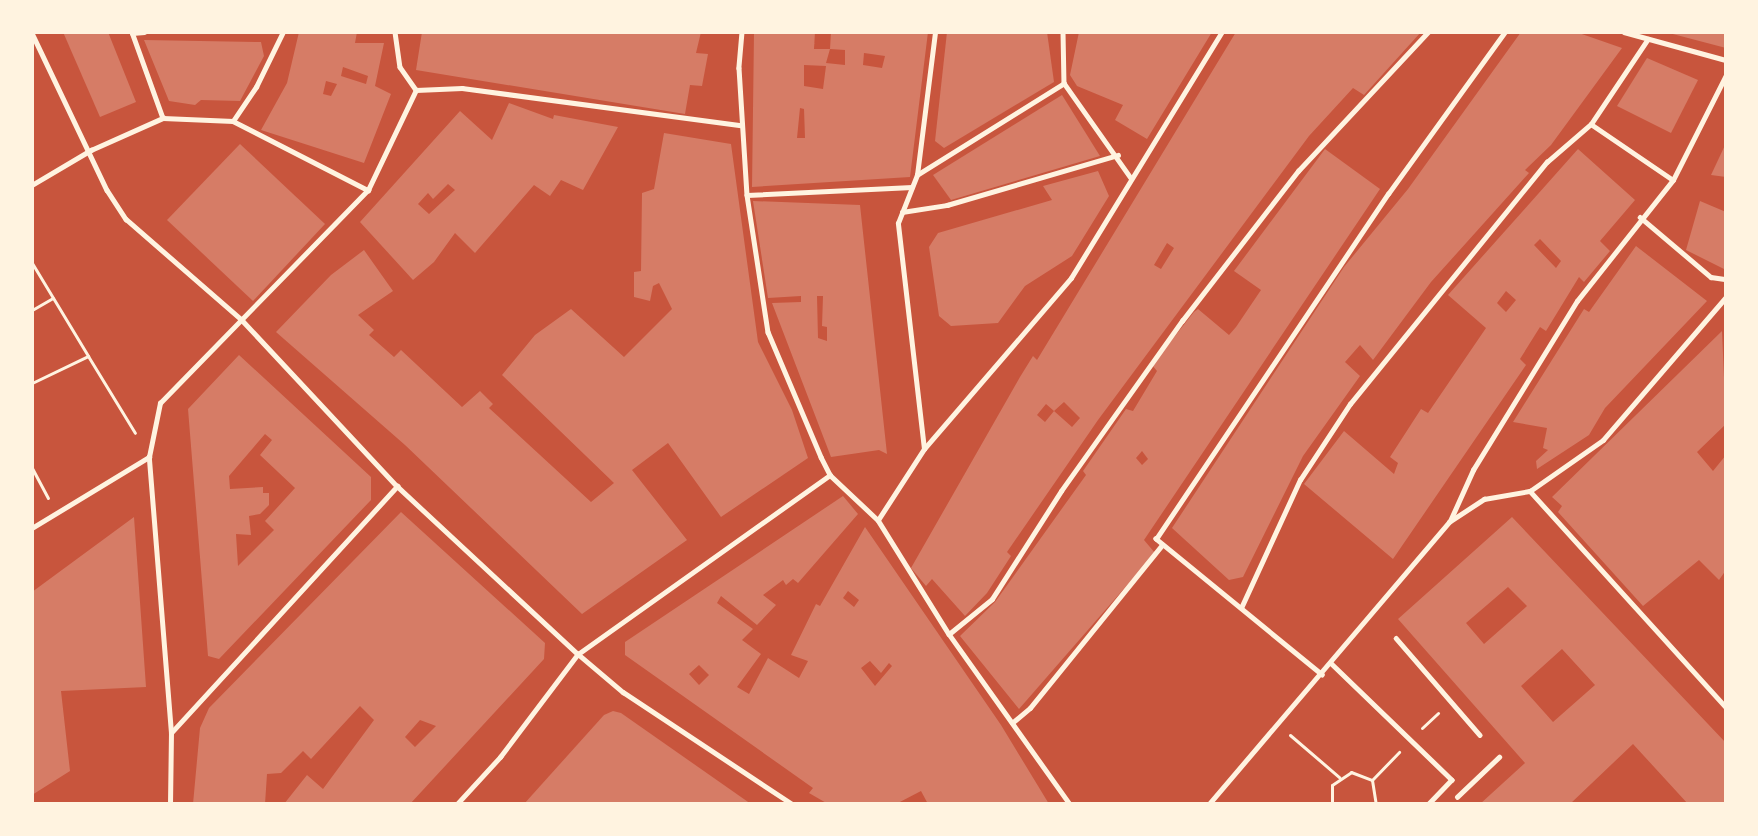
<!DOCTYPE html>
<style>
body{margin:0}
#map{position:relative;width:1758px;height:836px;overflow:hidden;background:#c8553d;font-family:Cabin,sans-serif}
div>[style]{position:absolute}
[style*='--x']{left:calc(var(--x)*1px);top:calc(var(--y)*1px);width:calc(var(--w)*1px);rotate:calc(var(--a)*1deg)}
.building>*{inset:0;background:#d67c66}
.path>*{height:3px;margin:-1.5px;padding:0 1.5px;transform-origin:1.5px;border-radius:1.5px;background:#fff3e0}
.pedestrian>*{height:4.5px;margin:-2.25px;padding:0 2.25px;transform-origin:2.25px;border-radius:2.25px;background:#fff3e0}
span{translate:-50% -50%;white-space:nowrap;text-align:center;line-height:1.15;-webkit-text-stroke:4px #fff3e0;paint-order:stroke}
.frame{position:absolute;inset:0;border:34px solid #fff3e0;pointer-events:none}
</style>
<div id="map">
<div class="building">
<i style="clip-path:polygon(63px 32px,108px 32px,136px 102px,100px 117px)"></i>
<i style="clip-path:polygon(evenodd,299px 32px,357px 32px,355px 43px,384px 43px,375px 86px,391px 94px,364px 163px,261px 130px,287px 83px,299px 32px,343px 67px,368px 76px,366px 84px,341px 76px,343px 67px,299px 32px,326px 81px,337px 84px,331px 96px,323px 94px,326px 81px)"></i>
<i style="clip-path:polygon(422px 32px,701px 32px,696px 53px,708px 54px,702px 86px,690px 85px,685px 114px,416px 70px)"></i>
<i style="clip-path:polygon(evenodd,754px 32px,815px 32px,814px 49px,830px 49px,831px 32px,928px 32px,910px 177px,752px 187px,754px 32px,830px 49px,845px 50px,845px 65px,826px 63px,830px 49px,754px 32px,864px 53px,885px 56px,882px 68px,863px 65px,864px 53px,754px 32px,804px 65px,826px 66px,823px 89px,804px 86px,804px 65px,754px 32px,800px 108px,804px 109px,805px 138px,797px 138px,800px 108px)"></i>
<i style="clip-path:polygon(947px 32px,1047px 32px,1054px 82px,944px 148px,935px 141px)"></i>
<i style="clip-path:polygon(1079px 32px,1212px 32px,1147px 139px,1115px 120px,1123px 105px,1077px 86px,1070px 75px)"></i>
<i style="clip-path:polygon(evenodd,1236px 32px,1421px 32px,1364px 95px,1353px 88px,1309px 136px,1098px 420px,1007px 552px,1011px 556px,987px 593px,965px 616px,932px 579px,926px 586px,911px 568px,1020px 377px,1033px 356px,1037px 360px,1236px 32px,1167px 243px,1174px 248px,1161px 269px,1154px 265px,1167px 243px,1236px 32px,1064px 402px,1080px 418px,1072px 427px,1054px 411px,1045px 422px,1037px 415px,1046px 404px,1054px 411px,1064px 402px)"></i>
<i style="clip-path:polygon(1521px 32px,1576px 32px,1622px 48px,1551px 145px,1525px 170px,1529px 173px,1431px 282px,1373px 360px,1360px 345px,1345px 362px,1360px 376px,1303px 456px,1243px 577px,1229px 580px,1172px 528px,1344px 267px,1408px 189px)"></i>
<i style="clip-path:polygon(1669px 32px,1726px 32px,1726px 48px,1669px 33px)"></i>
<i style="clip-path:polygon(144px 40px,261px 42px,264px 56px,240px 101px,201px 100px,195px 105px,169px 101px)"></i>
<i style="clip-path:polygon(1647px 58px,1698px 80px,1671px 133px,1617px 106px)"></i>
<i style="clip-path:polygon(1062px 95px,1100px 156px,951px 200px,933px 175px)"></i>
<i style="clip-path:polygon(evenodd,509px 103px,553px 119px,554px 115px,618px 127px,583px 190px,561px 180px,550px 196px,534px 185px,475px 253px,455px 233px,434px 262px,413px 280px,360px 222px,460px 111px,492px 140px,509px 103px,448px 184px,455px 190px,429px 214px,418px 204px,428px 193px,433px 199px,448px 184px)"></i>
<i style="clip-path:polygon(664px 133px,731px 144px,758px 342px,792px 410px,808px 458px,721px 517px,668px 443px,632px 470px,687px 540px,582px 614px,405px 445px,276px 332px,331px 275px,364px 250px,393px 291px,358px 315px,374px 330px,369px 335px,394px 357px,401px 350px,462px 407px,480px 391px,493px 404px,489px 408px,591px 502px,614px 483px,502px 375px,535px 335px,571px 309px,624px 357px,672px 309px,659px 283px,653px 286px,650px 301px,634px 297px,634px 272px,641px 271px,642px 193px,654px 189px)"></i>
<i style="clip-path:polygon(1726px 143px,1726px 177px,1711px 175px)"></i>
<i style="clip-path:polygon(240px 144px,325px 224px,253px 301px,167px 220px)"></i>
<i style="clip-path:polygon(evenodd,1325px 149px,1380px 189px,1144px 540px,1155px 553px,1019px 709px,960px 636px,995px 602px,1086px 475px,1083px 471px,1126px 409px,1133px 411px,1157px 371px,1152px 365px,1194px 312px,1198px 309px,1229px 335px,1236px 327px,1261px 290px,1234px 271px,1325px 149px,1142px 451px,1148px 459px,1142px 465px,1136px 458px,1142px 451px)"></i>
<i style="clip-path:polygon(evenodd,1578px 149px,1635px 200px,1600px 241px,1610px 251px,1584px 282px,1579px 277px,1546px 331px,1540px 327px,1520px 359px,1526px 365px,1393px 559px,1304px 484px,1344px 431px,1394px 474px,1398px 463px,1390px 457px,1421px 409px,1428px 413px,1486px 328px,1448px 295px,1578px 149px,1540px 239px,1561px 261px,1556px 268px,1534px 245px,1540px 239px,1578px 149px,1506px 291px,1516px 300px,1506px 312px,1497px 303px,1506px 291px)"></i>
<i style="clip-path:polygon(1098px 171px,1109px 196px,1072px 256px,1025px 286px,998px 323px,951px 326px,939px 316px,929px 247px,938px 233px,1052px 200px,1043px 186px)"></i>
<i style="clip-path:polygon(evenodd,753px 201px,860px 205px,887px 454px,879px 450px,831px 457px,772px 303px,801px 302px,801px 296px,768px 298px,753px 201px,817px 296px,823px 296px,822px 326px,827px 327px,827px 341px,818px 338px,817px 296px)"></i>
<i style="clip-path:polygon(1700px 201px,1726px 212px,1726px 270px,1686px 250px)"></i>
<i style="clip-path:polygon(1636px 246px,1707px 301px,1605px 408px,1589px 435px,1537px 469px,1536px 461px,1548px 450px,1543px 448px,1547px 428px,1513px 422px,1584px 309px,1589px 312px)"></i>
<i style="clip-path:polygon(1722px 331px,1726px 424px,1697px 452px,1713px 471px,1726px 455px,1726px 570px,1719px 580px,1699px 560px,1643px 606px,1558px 512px,1562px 506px,1552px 497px)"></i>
<i style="clip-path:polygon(evenodd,239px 355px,371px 477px,371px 500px,219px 659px,208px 656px,188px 409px,239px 355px,265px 434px,272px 440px,260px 455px,295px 488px,265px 521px,274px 530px,238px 566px,236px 534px,251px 535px,249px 516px,260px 514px,269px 505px,269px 493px,263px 493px,263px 487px,230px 489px,229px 476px,265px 434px)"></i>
<i style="clip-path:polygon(evenodd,843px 496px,858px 514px,798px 583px,793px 579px,786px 585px,783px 580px,763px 595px,776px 605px,757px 625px,721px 596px,717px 603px,753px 629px,742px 640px,761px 654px,737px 687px,749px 694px,768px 658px,799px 678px,808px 661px,791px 655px,816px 604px,820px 606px,865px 527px,1001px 725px,1049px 804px,928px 804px,921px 791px,896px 804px,828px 804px,809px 793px,813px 788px,625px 655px,625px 642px,843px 496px,848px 591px,859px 600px,854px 607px,843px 598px,848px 591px,843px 496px,870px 661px,881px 673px,889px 663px,892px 666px,875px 686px,861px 668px,870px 661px,843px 496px,699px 665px,709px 675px,699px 685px,689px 674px,699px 665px)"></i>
<i style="clip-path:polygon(evenodd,401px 512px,545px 643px,544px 659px,410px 804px,284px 804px,307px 775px,323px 789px,374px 720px,360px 706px,311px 759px,303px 751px,281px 773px,267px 774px,265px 804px,193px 804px,200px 728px,209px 708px,401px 512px,420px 720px,436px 726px,415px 747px,405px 737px,420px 720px)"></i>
<i style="clip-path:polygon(134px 517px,146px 687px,61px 691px,70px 771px,32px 795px,32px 592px)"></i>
<i style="clip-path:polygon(evenodd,1512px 517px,1726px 743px,1726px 804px,1688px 804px,1633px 744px,1570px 804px,1480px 804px,1525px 763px,1398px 619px,1512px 517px,1508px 587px,1527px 606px,1484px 644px,1466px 623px,1508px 587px,1512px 517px,1562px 649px,1595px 685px,1553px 722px,1521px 686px,1562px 649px)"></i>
<i style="clip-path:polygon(613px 711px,621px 713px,751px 804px,524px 804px,604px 715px)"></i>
</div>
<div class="path">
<i style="--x:32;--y:263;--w:109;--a:58.9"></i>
<i style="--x:32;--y:310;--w:24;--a:-30"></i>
<i style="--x:32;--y:383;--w:62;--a:-25.7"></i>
<i style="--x:88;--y:356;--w:90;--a:58.6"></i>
<i style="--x:32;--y:468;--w:34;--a:62"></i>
<i style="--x:1422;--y:728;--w:22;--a:-43"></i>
<i style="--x:1290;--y:735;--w:65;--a:40.6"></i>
<i style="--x:1372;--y:780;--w:39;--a:-46"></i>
<i style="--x:1332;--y:804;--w:19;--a:-90"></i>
<i style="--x:1332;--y:785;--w:23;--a:-34"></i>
<i style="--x:1351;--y:772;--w:22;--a:21"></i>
<i style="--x:1372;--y:780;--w:24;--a:81"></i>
</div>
<div class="pedestrian">
<i style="--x:132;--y:32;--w:91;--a:70.2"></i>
<i style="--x:395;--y:32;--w:35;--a:82"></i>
<i style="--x:400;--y:67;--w:28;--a:55"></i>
<i style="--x:742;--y:32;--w:36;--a:95"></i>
<i style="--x:739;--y:68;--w:127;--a:86.4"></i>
<i style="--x:747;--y:195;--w:139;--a:81.3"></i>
<i style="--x:768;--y:332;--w:136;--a:67"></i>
<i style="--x:821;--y:457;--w:20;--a:63"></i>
<i style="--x:830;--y:475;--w:66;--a:43.2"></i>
<i style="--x:878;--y:520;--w:134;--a:58.1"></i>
<i style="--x:949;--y:634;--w:209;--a:54.6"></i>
<i style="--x:1063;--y:32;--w:51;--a:88.9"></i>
<i style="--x:1064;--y:83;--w:116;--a:54.8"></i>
<i style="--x:1624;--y:32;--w:106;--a:15.4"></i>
<i style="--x:32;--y:33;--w:174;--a:64.5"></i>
<i style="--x:107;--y:190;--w:35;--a:57"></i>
<i style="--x:126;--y:219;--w:154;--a:41"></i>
<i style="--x:242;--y:320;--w:227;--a:47"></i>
<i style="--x:397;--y:486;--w:247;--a:42.9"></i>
<i style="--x:578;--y:654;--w:59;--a:40.2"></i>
<i style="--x:623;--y:692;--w:203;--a:33.5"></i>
<i style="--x:132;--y:33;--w:12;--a:-5"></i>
<i style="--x:416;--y:90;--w:46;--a:-2.5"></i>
<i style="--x:462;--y:88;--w:281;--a:7.6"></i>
<i style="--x:233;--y:121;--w:152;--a:27.1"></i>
<i style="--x:1591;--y:124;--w:99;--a:34.3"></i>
<i style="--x:917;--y:175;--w:173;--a:-32"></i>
<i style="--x:32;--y:185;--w:69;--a:-30.7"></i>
<i style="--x:91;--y:150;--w:79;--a:-24"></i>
<i style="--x:163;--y:118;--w:70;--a:2.5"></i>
<i style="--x:233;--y:121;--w:41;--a:-55.9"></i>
<i style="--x:256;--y:87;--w:61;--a:-63.9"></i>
<i style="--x:747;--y:195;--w:165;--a:-2.8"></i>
<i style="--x:902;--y:212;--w:46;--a:-8.8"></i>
<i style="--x:947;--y:205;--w:178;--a:-16.3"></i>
<i style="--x:1640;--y:217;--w:93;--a:40.2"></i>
<i style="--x:1711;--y:277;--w:15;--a:8"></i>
<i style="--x:924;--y:449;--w:225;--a:-49.3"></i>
<i style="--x:1071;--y:278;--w:289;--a:-58.5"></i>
<i style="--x:1530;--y:491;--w:292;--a:47.8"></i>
<i style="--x:878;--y:520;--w:85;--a:-57.1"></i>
<i style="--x:924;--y:449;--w:227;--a:-96.6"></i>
<i style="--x:898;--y:223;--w:52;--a:-68.4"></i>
<i style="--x:917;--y:175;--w:144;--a:-82.8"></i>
<i style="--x:1450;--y:521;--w:56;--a:-65.7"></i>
<i style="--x:1473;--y:470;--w:198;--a:-58.4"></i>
<i style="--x:1577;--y:301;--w:154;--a:-51.6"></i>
<i style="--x:1673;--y:180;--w:118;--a:-63.2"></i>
<i style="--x:32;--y:528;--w:137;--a:-31.3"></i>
<i style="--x:1241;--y:608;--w:141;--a:-65.3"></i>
<i style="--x:1300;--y:480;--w:91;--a:-56.7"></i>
<i style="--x:1350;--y:404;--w:312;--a:-50.9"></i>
<i style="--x:1547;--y:162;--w:58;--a:-40.8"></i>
<i style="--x:1591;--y:124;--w:102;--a:-56.2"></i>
<i style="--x:949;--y:634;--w:55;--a:-39.1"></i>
<i style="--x:992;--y:599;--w:128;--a:-57.4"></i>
<i style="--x:1061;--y:491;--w:209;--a:-54.6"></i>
<i style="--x:1182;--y:321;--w:190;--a:-52.3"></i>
<i style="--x:1298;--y:171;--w:190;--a:-46.9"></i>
<i style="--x:1396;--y:638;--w:128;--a:49.1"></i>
<i style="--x:1331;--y:663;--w:168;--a:44"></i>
<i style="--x:1452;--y:780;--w:33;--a:134"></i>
<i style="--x:1322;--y:675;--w:215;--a:-140.7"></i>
<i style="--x:1156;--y:539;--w:416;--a:-56.1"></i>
<i style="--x:1388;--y:194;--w:200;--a:-54.2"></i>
<i style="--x:1012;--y:723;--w:23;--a:-40"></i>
<i style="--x:1030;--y:708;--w:210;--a:-51"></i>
<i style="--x:171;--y:733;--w:335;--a:-47.5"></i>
<i style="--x:1457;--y:797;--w:58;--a:-43.6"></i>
<i style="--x:170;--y:804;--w:71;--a:-89.2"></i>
<i style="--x:171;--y:733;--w:277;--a:-94.6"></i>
<i style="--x:149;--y:457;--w:55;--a:-78.5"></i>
<i style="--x:160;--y:403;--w:298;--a:-45.7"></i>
<i style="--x:368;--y:190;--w:111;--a:-64.4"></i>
<i style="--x:457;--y:804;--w:64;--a:-47.5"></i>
<i style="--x:500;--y:757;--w:129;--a:-52.9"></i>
<i style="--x:578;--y:654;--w:309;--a:-35.4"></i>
<i style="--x:1209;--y:804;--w:370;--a:-49.6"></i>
<i style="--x:1449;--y:522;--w:42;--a:-33.3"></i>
<i style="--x:1484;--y:499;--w:47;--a:-9.9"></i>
<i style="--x:1530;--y:491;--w:89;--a:-34.9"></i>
<i style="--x:1603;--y:440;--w:189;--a:-49.3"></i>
</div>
<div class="frame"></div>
</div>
